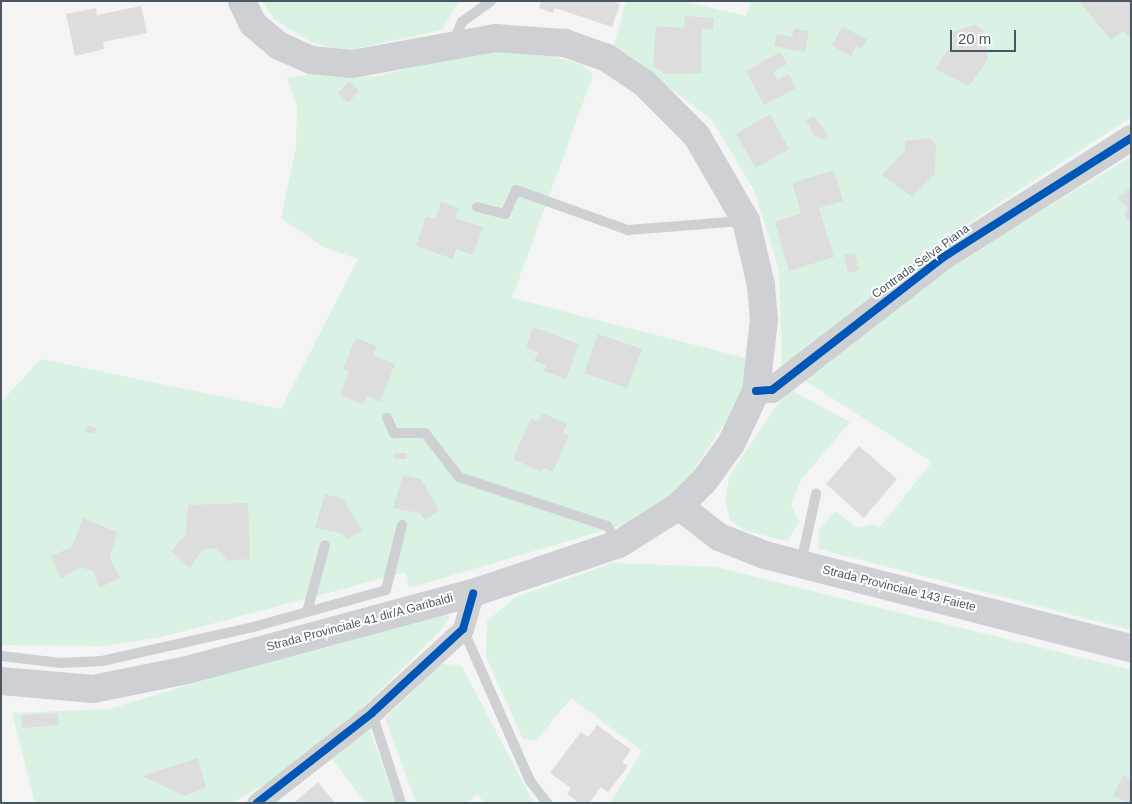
<!DOCTYPE html>
<style>
body{margin:0}
#map{position:relative;width:1132px;height:804px;overflow:hidden;background:#f4f4f4;font-family:Helvetica,sans-serif}
div>[style]{position:absolute}
[style*='--x']{left:calc(var(--x)*1px);top:calc(var(--y)*1px);width:calc(var(--w)*1px);rotate:calc(var(--a)*1deg)}
.green>*{inset:0;background:#d9f2e3}
.building>*{inset:0;background:#ddddde}
.service>*{height:10px;margin:-5px;padding:0 5px;transform-origin:5px;border-radius:5px;background:#ced0d2}
.minor>*{height:21px;margin:-10.5px;padding:0 10.5px;transform-origin:10.5px;border-radius:10.5px;background:#ced0d2}
.tertiary>*{height:26px;margin:-13px;padding:0 13px;transform-origin:13px;border-radius:13px;background:#ced0d2}
.secondary>*{height:28px;margin:-14px;padding:0 14px;transform-origin:14px;border-radius:14px;background:#ced0d4}
.cycleway>*{height:8px;margin:-4px;padding:0 4px;transform-origin:4px;border-radius:4px;background:#0057b8}
span{translate:-50% -50%;white-space:nowrap;text-align:center;line-height:1.15;-webkit-text-stroke:4px #fff;paint-order:stroke}
.street-label{font-size:12px;color:#4a5661}
.frame{position:absolute;inset:0;border:2px solid #4a5661;pointer-events:none}
.scale{position:absolute;left:950px;top:30px;width:66px;height:22px;box-sizing:border-box;border:2px solid #4a5661;border-top:0;padding-left:6px;font-size:15px;line-height:18px;white-space:nowrap;color:#4a5661;-webkit-text-stroke:4px #fff;paint-order:stroke}
</style>
<div id="map">
<div class="green">
<i style="clip-path:polygon(262px 1px,459px 1px,442px 30px,345px 51px,311px 42px,275px 20px)"></i>
<i style="clip-path:polygon(626px 1px,683px 1px,746px 16px,751px 1px,1131px 1px,1131px 117px,937px 244px,782px 366px,779px 270px,754px 190px,712px 120px,614px 46px)"></i>
<i style="clip-path:polygon(529px 50px,583px 65px,593px 75px,512px 298px,749px 359px,739px 401px,678px 494px,646px 518px,409px 588px,406px 572px,162px 637px,106px 646px,1px 645px,1px 402px,41px 359px,281px 409px,358px 259px,323px 247px,281px 218px,296px 148px,297px 107px,287px 78px,314px 74px,374px 77px,476px 52px)"></i>
<i style="clip-path:polygon(1131px 157px,1131px 630px,819px 549px,819px 529px,835px 511px,858px 528px,870px 524px,880px 527px,932px 462px,804px 380px,951px 265px)"></i>
<i style="clip-path:polygon(791px 390px,850px 422px,801px 480px,791px 505px,799px 522px,787px 541px,746px 531px,730px 520px,725px 500px,730px 475px,774px 409px)"></i>
<i style="clip-path:polygon(613px 563px,716px 567px,1131px 670px,1131px 803px,610px 803px,642px 751px,571px 698px,536px 741px,523px 739px,486px 657px,487px 621px,516px 597px)"></i>
<i style="clip-path:polygon(439px 609px,450px 618px,439px 632px,361px 709px,276px 779px,231px 803px,35px 803px,12px 713px,109px 709px)"></i>
<i style="clip-path:polygon(441px 664px,461px 665px,534px 803px,486px 803px,477px 795px,467px 803px,416px 803px,385px 718px)"></i>
<i style="clip-path:polygon(369px 728px,396px 803px,366px 803px,332px 759px)"></i>
</div>
<div class="building">
<i style="clip-path:polygon(541px 1px,613px 1px,620px 4px,612px 27px,555px 8px,553px 13px,539px 8px)"></i>
<i style="clip-path:polygon(1079px 1px,1131px 1px,1131px 38px,1123px 31px,1111px 40px)"></i>
<i style="clip-path:polygon(141px 6px,147px 33px,103px 42px,104px 49px,75px 56px,66px 14px,96px 8px,97px 15px)"></i>
<i style="clip-path:polygon(685px 16px,714px 18px,713px 30px,702px 29px,701px 73px,664px 74px,653px 65px,656px 26px,684px 28px)"></i>
<i style="clip-path:polygon(975px 25px,983px 30px,988px 59px,969px 86px,935px 69px,954px 41px,952px 32px)"></i>
<i style="clip-path:polygon(842px 27px,867px 39px,862px 49px,856px 46px,851px 56px,832px 46px)"></i>
<i style="clip-path:polygon(794px 28px,809px 31px,805px 52px,774px 46px,777px 34px,792px 37px)"></i>
<i style="clip-path:polygon(780px 52px,787px 64px,773px 72px,778px 80px,789px 74px,796px 88px,764px 105px,746px 71px)"></i>
<i style="clip-path:polygon(349px 81px,359px 91px,348px 103px,338px 93px)"></i>
<i style="clip-path:polygon(770px 114px,789px 149px,756px 168px,736px 134px)"></i>
<i style="clip-path:polygon(814px 116px,828px 135px,822px 140px,814px 135px,806px 120px)"></i>
<i style="clip-path:polygon(929px 138px,936px 144px,935px 174px,912px 197px,882px 175px,905px 150px,905px 141px)"></i>
<i style="clip-path:polygon(834px 170px,843px 201px,819px 208px,834px 257px,789px 271px,775px 222px,801px 213px,792px 183px)"></i>
<i style="clip-path:polygon(1131px 187px,1131px 223px,1123px 214px,1128px 209px,1118px 198px)"></i>
<i style="clip-path:polygon(441px 202px,459px 208px,455px 218px,483px 227px,473px 255px,456px 249px,453px 259px,416px 246px,426px 216px,435px 219px)"></i>
<i style="clip-path:polygon(855px 253px,859px 270px,848px 273px,844px 255px)"></i>
<i style="clip-path:polygon(533px 327px,579px 344px,566px 379px,544px 371px,546px 365px,534px 361px,538px 352px,526px 348px)"></i>
<i style="clip-path:polygon(598px 334px,642px 349px,627px 388px,584px 373px)"></i>
<i style="clip-path:polygon(356px 338px,377px 346px,373px 355px,395px 364px,380px 402px,367px 396px,363px 404px,340px 395px,349px 372px,343px 369px)"></i>
<i style="clip-path:polygon(542px 413px,567px 424px,563px 433px,569px 435px,553px 472px,544px 468px,542px 472px,513px 459px,531px 418px,538px 421px)"></i>
<i style="clip-path:polygon(87px 425px,97px 428px,95px 434px,85px 431px)"></i>
<i style="clip-path:polygon(859px 446px,897px 479px,864px 518px,826px 484px)"></i>
<i style="clip-path:polygon(395px 453px,407px 453px,407px 459px,395px 459px)"></i>
<i style="clip-path:polygon(403px 475px,421px 479px,439px 510px,425px 520px,419px 513px,393px 508px)"></i>
<i style="clip-path:polygon(325px 494px,343px 499px,362px 530px,347px 539px,341px 533px,315px 528px)"></i>
<i style="clip-path:polygon(248px 503px,250px 559px,228px 561px,216px 548px,202px 550px,190px 568px,171px 551px,186px 534px,188px 505px)"></i>
<i style="clip-path:polygon(83px 518px,117px 532px,110px 558px,120px 578px,99px 588px,93px 571px,80px 567px,61px 579px,51px 556px,72px 547px)"></i>
<i style="clip-path:polygon(58px 713px,59px 725px,22px 728px,21px 715px)"></i>
<i style="clip-path:polygon(597px 725px,631px 750px,622px 762px,628px 766px,608px 792px,601px 787px,589px 803px,579px 803px,567px 794px,571px 788px,550px 773px,581px 732px,588px 737px)"></i>
<i style="clip-path:polygon(198px 758px,206px 787px,185px 796px,142px 776px)"></i>
<i style="clip-path:polygon(1123px 775px,1131px 779px,1131px 803px,1113px 796px)"></i>
<i style="clip-path:polygon(318px 782px,335px 803px,294px 803px)"></i>
</div>
<div class="service">
<i style="--x:453;--y:43;--w:23;--a:-67"></i>
<i style="--x:462;--y:22;--w:36;--a:-36"></i>
<i style="--x:477;--y:207;--w:29;--a:14"></i>
<i style="--x:505;--y:214;--w:26;--a:-65"></i>
<i style="--x:516;--y:190;--w:119;--a:19.7"></i>
<i style="--x:628;--y:230;--w:115;--a:-4.5"></i>
<i style="--x:387;--y:418;--w:17;--a:65"></i>
<i style="--x:394;--y:433;--w:31;--a:0"></i>
<i style="--x:425;--y:433;--w:56;--a:52.3"></i>
<i style="--x:459;--y:477;--w:156;--a:18.3"></i>
<i style="--x:607;--y:526;--w:21;--a:55"></i>
<i style="--x:801;--y:563;--w:71;--a:-77.7"></i>
<i style="--x:307;--y:612;--w:69;--a:-75"></i>
<i style="--x:463;--y:629;--w:166;--a:66.2"></i>
<i style="--x:530;--y:781;--w:28;--a:52"></i>
<i style="--x:1;--y:656;--w:60;--a:6.7"></i>
<i style="--x:61;--y:663;--w:41;--a:-2.8"></i>
<i style="--x:102;--y:661;--w:159;--a:-12.7"></i>
<i style="--x:257;--y:626;--w:134;--a:-15.6"></i>
<i style="--x:386;--y:590;--w:67;--a:-76.2"></i>
<i style="--x:372;--y:713;--w:95;--a:72.1"></i>
</div>
<div class="minor">
<i style="--x:257;--y:803;--w:146;--a:-38"></i>
<i style="--x:372;--y:713;--w:124;--a:-42.7"></i>
<i style="--x:463;--y:629;--w:37;--a:-74"></i>
</div>
<div class="tertiary">
<i style="--x:756;--y:391;--w:16;--a:-4"></i>
<i style="--x:772;--y:390;--w:215;--a:-37.8"></i>
<i style="--x:942;--y:258;--w:224;--a:-32.4"></i>
</div>
<div class="secondary">
<i style="--x:679;--y:506;--w:51;--a:37.8"></i>
<i style="--x:719;--y:537;--w:49;--a:21.4"></i>
<i style="--x:765;--y:555;--w:378;--a:14.3"></i>
<i style="--x:1;--y:681;--w:92;--a:5"></i>
<i style="--x:93;--y:689;--w:96;--a:-11.4"></i>
<i style="--x:187;--y:670;--w:296;--a:-15.1"></i>
<i style="--x:473;--y:593;--w:154;--a:-18.6"></i>
<i style="--x:619;--y:544;--w:71;--a:-32.3"></i>
<i style="--x:679;--y:506;--w:35;--a:-45"></i>
<i style="--x:704;--y:481;--w:46;--a:-53.9"></i>
<i style="--x:731;--y:444;--w:59;--a:-64.7"></i>
<i style="--x:756;--y:391;--w:71;--a:-83.6"></i>
<i style="--x:764;--y:320;--w:35;--a:-95"></i>
<i style="--x:761;--y:285;--w:66;--a:-103.2"></i>
<i style="--x:746;--y:221;--w:98;--a:-120"></i>
<i style="--x:697;--y:136;--w:75;--a:-135"></i>
<i style="--x:644;--y:83;--w:45;--a:-146"></i>
<i style="--x:607;--y:58;--w:45;--a:-160.3"></i>
<i style="--x:565;--y:43;--w:70;--a:-175.9"></i>
<i style="--x:495;--y:38;--w:145;--a:169.7"></i>
<i style="--x:352;--y:64;--w:41;--a:-174.4"></i>
<i style="--x:311;--y:60;--w:36;--a:-156"></i>
<i style="--x:278;--y:45;--w:33;--a:-140"></i>
<i style="--x:253;--y:24;--w:25;--a:-116"></i>
</div>
<div class="cycleway">
<i style="--x:756;--y:391;--w:16;--a:-4"></i>
<i style="--x:772;--y:390;--w:215;--a:-37.8"></i>
<i style="--x:942;--y:258;--w:224;--a:-32.4"></i>
<i style="--x:257;--y:803;--w:146;--a:-38"></i>
<i style="--x:372;--y:713;--w:124;--a:-42.7"></i>
<i style="--x:463;--y:629;--w:37;--a:-74"></i>
</div>
<div class="street-label">
<span style="left:921px;top:262px;rotate:-36deg">Contrada Selva Piana</span>
<span style="left:899px;top:589px;rotate:14deg">Strada Provinciale 143 Faiete</span>
<span style="left:360px;top:623px;rotate:-15deg">Strada Provinciale 41 dir/A Garibaldi</span>
</div>
<div class="frame"></div>
<div class="scale">20 m</div>
</div>
